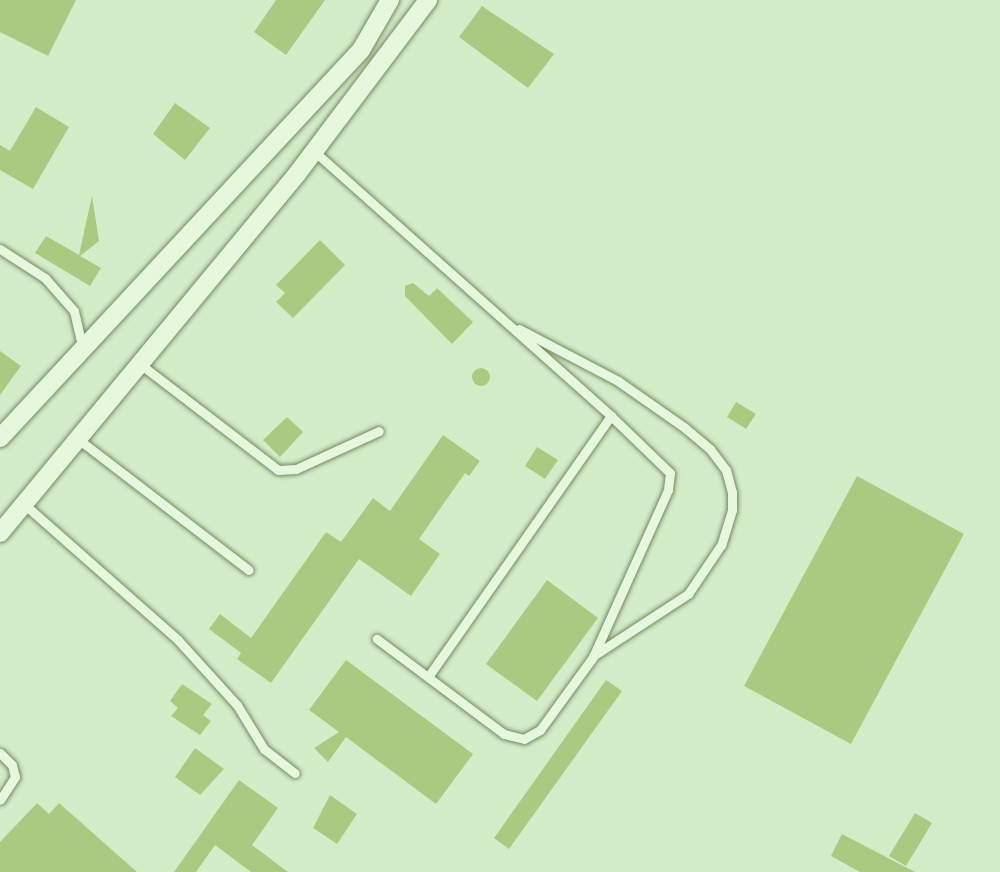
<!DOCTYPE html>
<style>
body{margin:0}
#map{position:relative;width:1000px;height:872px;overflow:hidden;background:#d4edc9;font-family:"Source Serif 4",serif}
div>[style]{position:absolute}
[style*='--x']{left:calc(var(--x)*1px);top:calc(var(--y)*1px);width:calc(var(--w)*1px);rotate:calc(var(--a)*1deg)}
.building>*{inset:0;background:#acc981}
.round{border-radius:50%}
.roads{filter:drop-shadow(0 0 2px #73895f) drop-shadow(0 0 2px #73895f)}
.service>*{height:9px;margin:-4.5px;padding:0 4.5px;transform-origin:4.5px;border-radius:4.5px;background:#e5f8dd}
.minor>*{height:18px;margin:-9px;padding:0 9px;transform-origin:9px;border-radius:9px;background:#e5f8dd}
span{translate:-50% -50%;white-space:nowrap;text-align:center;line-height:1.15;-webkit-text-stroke:6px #e1f5d9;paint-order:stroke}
</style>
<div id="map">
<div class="building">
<i style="clip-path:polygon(0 0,76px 0,48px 56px,0 32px)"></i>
<i style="clip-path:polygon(276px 0,325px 0,286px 55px,254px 32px)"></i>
<i style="clip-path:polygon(482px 6px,554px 54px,528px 88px,459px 37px)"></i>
<i style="clip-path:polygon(175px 103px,210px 128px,185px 160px,153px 134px)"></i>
<i style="clip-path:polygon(36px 107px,69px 127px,33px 189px,0 170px,0 145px,10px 151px)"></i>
<i style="clip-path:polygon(92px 196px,99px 241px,80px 256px,101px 268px,90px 286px,35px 253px,46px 236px,79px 255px)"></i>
<i style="clip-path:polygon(320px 240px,345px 265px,293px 318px,276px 302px,285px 293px,276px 285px)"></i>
<i style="clip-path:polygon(413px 283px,429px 296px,437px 288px,473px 322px,452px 344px,405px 296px,405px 286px)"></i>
<i style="clip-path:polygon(0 351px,21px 366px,0 395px)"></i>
<i class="round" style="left:472px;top:368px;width:18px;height:18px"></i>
<i style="clip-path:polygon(736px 402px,756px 414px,746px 429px,727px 417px)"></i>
<i style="clip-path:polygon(287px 417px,303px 432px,280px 457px,263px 440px)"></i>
<i style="clip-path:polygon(443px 435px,480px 461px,469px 476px,465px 473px,419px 539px,440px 554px,411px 596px,359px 559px,271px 683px,237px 659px,241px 653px,209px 629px,220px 614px,251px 638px,326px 532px,341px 542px,373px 498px,390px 511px)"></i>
<i style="clip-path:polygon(537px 447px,558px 460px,545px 479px,525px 466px)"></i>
<i style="clip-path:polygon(857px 476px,964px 534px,851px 744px,744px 686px)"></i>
<i style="clip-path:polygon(547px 580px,598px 618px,537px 701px,486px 664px)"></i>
<i style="clip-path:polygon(346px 660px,473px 754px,436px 804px,346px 737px,328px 762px,314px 748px,339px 732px,309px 710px)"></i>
<i style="clip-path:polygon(606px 680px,622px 691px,509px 849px,494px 838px)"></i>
<i style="clip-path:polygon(182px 684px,212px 704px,203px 715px,211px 721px,200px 735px,171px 716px,178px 708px,170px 701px)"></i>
<i style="clip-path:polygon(195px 748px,224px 769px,200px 795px,175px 777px)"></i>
<i style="clip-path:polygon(239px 780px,278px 808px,252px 845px,288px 872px,251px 872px,215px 845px,196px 872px,174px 872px)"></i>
<i style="clip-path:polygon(330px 795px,357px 814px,337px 844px,313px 828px)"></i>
<i style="clip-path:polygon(37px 803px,49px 814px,59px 803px,137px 872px,0 872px,0 842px)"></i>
<i style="clip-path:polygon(915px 813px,932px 823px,906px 866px,889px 856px)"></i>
<i style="clip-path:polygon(842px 834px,915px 872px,860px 872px,831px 856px)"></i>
</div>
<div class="roads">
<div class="service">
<i style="--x:315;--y:152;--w:397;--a:41.7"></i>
<i style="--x:611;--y:416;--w:82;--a:44"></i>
<i style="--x:670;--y:473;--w:17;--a:97"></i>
<i style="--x:668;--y:490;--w:183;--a:114.2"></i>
<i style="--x:593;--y:657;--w:90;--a:126"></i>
<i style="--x:540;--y:730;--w:18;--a:151"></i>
<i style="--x:524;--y:739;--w:21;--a:-166"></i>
<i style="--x:504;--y:734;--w:159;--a:-143.2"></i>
<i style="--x:0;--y:249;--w:54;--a:32.8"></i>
<i style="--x:45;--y:278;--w:44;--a:48.7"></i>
<i style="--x:74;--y:311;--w:39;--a:77"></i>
<i style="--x:519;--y:329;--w:112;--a:27.7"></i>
<i style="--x:618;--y:381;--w:82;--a:35"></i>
<i style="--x:685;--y:428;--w:33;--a:40"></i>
<i style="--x:710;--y:449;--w:26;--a:53"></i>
<i style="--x:726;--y:470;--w:23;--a:75"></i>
<i style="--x:732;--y:492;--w:18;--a:90"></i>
<i style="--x:732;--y:510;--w:37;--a:107"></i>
<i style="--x:721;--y:545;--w:59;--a:124"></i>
<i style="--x:688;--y:594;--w:113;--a:146.9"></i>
<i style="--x:140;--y:364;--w:174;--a:37.5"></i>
<i style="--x:278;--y:470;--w:18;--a:-3"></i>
<i style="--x:296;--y:469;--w:91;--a:-24.6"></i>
<i style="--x:78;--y:439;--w:215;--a:37.5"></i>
<i style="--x:24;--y:504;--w:205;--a:41.4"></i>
<i style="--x:178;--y:640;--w:88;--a:47.8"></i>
<i style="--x:237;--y:705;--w:52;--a:58.5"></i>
<i style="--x:264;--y:749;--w:39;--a:38"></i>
<i style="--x:428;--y:677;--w:319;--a:-55"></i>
<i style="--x:0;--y:753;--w:17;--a:45"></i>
<i style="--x:12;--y:765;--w:12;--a:76"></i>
<i style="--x:15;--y:777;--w:27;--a:123"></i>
</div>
<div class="minor">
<i style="--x:0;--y:438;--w:530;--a:-47.06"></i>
<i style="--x:361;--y:50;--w:58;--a:-59.9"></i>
<i style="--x:0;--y:533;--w:466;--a:-50.4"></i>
<i style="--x:297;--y:174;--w:218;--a:-53"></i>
</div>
</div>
</div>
